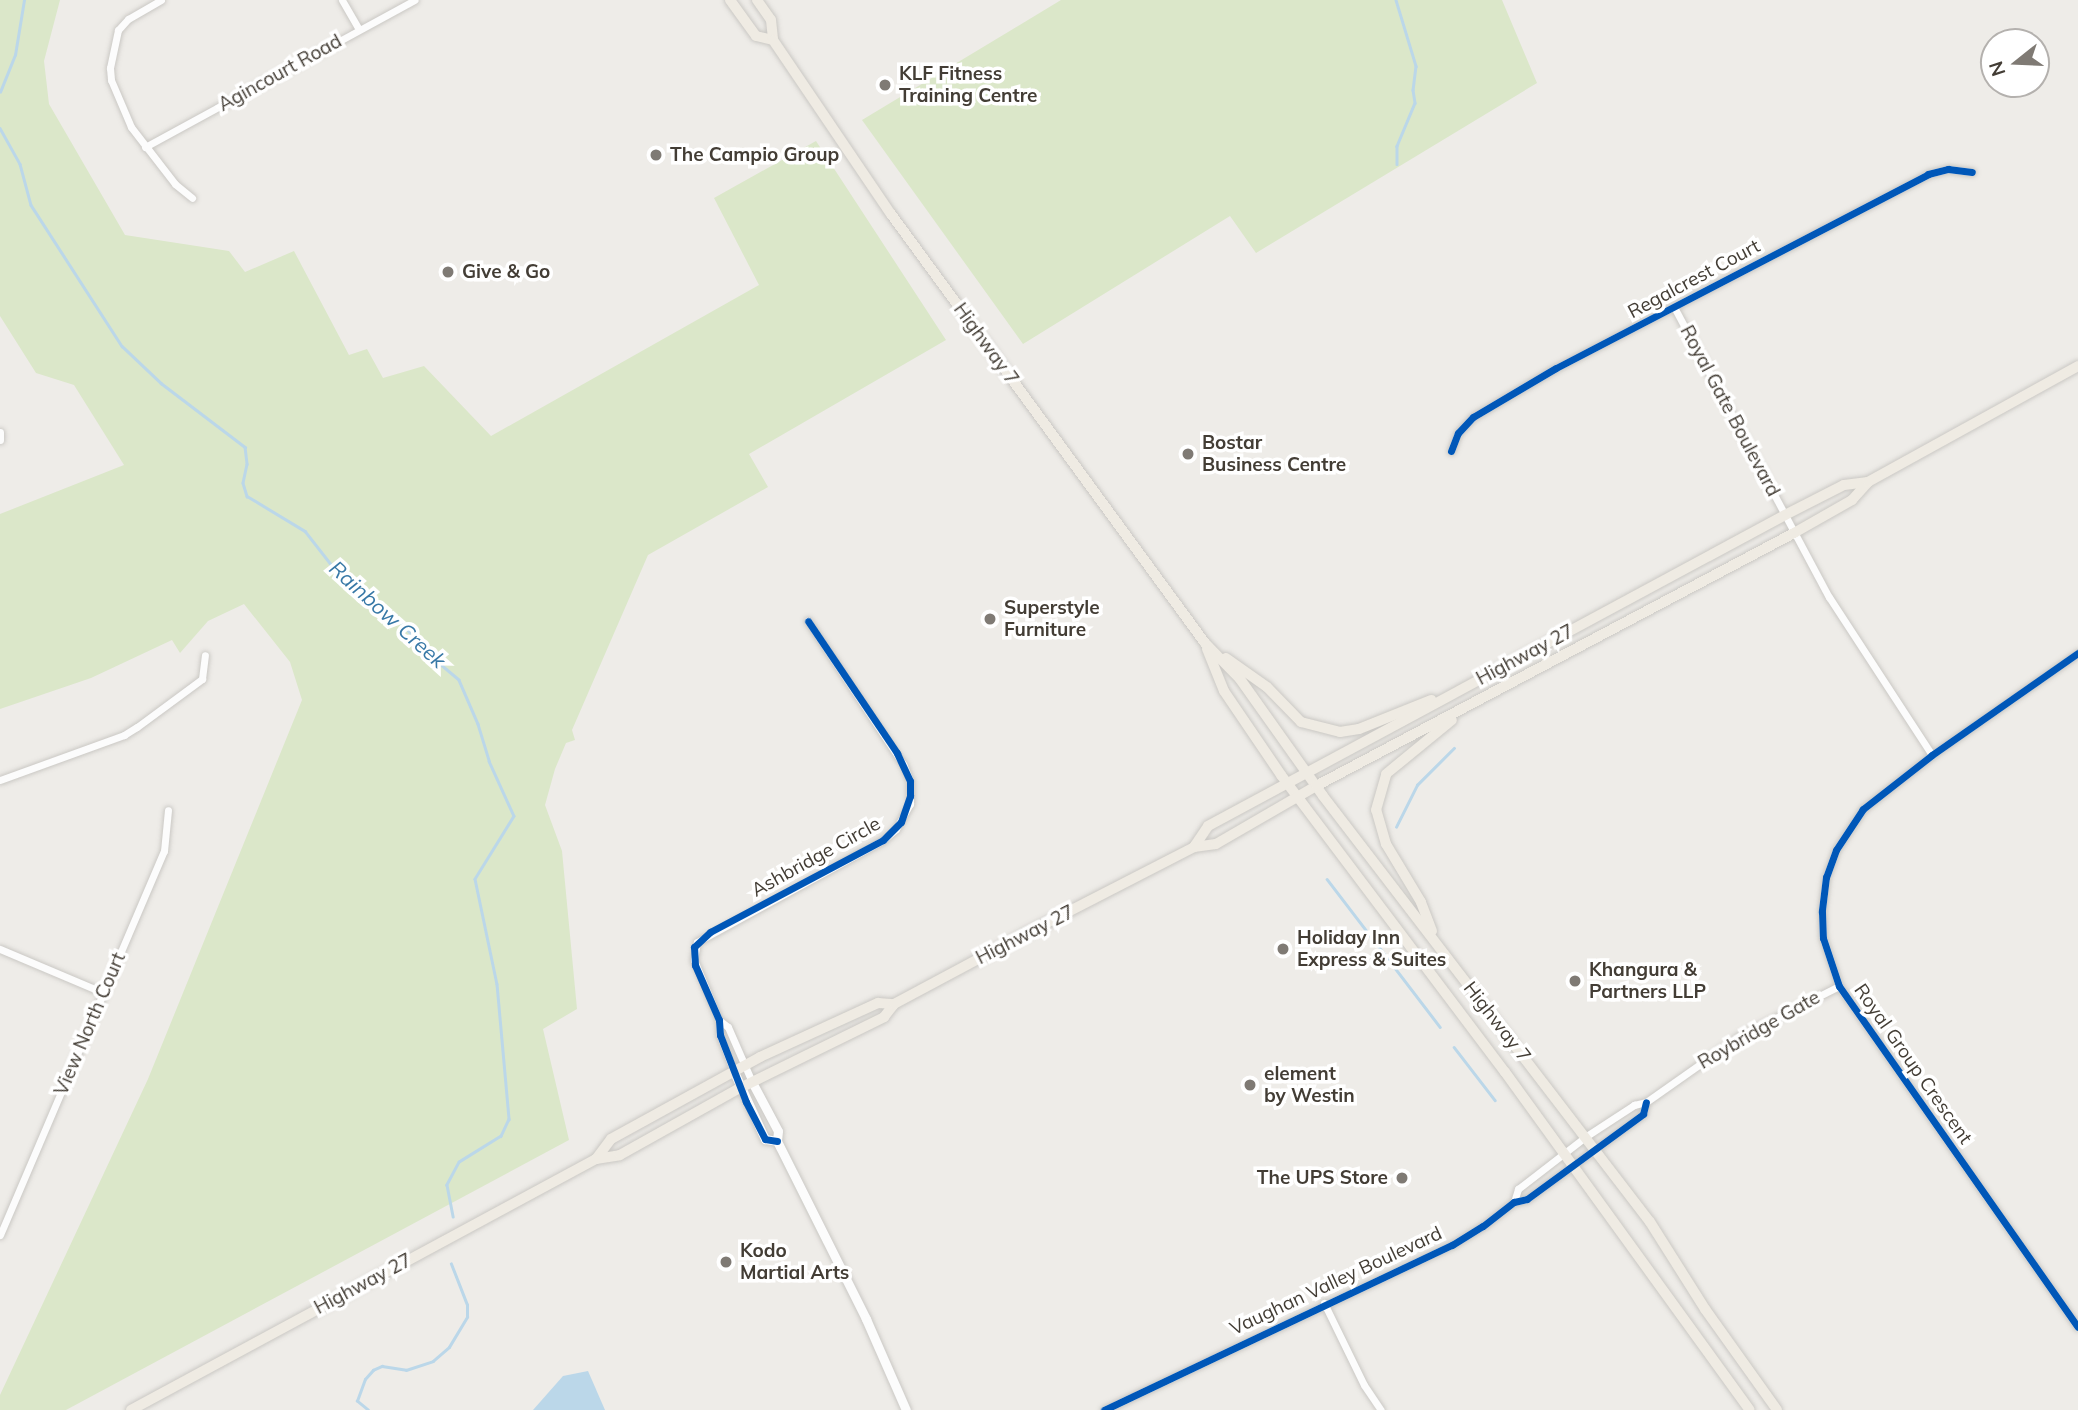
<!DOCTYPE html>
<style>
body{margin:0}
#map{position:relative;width:2078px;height:1410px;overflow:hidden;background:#eeece8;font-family:Mulish,sans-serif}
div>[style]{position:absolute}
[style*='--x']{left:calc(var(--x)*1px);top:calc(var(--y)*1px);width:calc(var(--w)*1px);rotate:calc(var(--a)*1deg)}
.green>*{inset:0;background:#dbe7c9}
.water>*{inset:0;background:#bbd7e9}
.stream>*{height:2.5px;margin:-1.25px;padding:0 1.25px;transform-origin:1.25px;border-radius:1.25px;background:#bbd7e9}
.roads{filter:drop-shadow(0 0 2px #cac8c4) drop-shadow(0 0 2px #cac8c4)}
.minor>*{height:7px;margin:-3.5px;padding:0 3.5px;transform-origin:3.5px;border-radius:3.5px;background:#fcfcfc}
.tertiary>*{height:9px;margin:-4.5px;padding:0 4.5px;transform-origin:4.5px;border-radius:4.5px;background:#fcfcfc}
.primary>*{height:10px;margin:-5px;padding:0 5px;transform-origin:5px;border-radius:5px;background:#efebe3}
.cycleway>*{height:7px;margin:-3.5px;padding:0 3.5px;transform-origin:3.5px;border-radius:3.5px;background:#0057b8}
.dots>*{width:19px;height:19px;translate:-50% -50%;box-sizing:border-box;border:4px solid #fff;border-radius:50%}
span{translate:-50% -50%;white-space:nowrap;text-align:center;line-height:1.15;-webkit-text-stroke:7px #fff;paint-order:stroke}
.street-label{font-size:19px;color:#433d35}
.poi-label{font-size:19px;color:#433d35;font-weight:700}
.left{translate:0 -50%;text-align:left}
.right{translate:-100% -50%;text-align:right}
.water-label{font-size:21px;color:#3778a6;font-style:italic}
.north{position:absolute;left:1980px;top:28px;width:70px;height:70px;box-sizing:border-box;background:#fff;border:2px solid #b4b1ae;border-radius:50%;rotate:252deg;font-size:19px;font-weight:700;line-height:28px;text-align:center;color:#433d35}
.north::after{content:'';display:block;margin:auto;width:24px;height:32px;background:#7f7a74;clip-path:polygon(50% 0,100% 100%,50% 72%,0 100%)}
</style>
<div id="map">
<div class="green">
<i style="clip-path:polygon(0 0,60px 0,44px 61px,49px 104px,125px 235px,229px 251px,245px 272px,294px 251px,349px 355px,367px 349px,383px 378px,424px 366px,491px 436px,759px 285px,714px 198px,816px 141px,946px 340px,749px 454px,768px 487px,648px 555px,572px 730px,575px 740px,566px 743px,555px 769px,545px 805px,562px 851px,577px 1009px,543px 1029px,569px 1140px,66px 1410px,0 1410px,0 1395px,148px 1079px,302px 700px,290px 662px,244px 604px,208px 621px,180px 653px,172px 640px,91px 678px,0 709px,0 514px,124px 465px,74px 385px,36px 373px,0 316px)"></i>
<i style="clip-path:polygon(1061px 0,1502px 0,1537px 83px,1256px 253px,1230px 216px,1023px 344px,862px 120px)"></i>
</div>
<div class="water">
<i style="clip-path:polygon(588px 1371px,605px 1410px,533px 1410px,563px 1376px)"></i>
</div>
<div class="stream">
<i style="--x:1396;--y:0;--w:69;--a:73.1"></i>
<i style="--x:1416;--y:66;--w:24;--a:97"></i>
<i style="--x:1413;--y:90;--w:13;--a:81"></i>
<i style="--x:1415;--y:103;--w:47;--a:112.7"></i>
<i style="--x:1397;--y:146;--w:18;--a:90"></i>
<i style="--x:0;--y:92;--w:40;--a:-68"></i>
<i style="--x:15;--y:55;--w:56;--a:-80.7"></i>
<i style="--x:0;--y:128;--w:41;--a:60.9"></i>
<i style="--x:20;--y:164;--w:42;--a:75"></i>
<i style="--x:31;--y:205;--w:168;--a:57.2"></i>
<i style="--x:122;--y:346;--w:54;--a:43.5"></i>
<i style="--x:161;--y:383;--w:106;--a:37.3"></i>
<i style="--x:245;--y:447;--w:17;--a:83"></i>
<i style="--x:247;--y:464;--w:19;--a:102"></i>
<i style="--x:243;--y:483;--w:14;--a:73"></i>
<i style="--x:247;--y:496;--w:68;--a:31.1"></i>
<i style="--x:305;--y:531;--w:58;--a:52"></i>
<i style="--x:341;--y:577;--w:71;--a:36.4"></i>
<i style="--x:398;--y:619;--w:51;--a:48.2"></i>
<i style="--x:432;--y:657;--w:35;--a:40"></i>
<i style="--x:459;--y:680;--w:48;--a:66.6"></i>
<i style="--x:478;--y:724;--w:39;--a:73"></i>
<i style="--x:489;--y:761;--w:60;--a:65.6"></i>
<i style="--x:514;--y:816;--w:74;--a:121.8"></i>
<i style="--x:475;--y:879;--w:107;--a:78.2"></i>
<i style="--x:497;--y:984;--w:136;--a:84.9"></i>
<i style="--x:509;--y:1119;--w:19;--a:115"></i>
<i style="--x:501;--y:1136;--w:49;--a:148.2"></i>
<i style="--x:459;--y:1162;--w:26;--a:118"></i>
<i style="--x:447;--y:1185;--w:32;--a:79"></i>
<i style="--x:1396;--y:827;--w:47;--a:-63.4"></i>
<i style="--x:1417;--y:785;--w:52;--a:-45"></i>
<i style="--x:1327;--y:879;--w:186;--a:52.6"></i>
<i style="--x:1454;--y:1047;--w:67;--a:52.3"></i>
<i style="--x:368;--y:1410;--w:14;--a:-141"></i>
<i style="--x:357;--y:1401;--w:23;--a:-70"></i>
<i style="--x:365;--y:1379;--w:12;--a:-48"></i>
<i style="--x:373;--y:1370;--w:10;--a:-24"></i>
<i style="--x:382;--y:1366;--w:24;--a:9"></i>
<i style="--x:406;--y:1370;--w:28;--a:-18"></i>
<i style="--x:433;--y:1361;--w:21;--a:-41"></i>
<i style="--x:449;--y:1347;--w:35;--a:-59"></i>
<i style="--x:467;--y:1317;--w:12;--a:-90"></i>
<i style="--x:467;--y:1305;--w:44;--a:-111.3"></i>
</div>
<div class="roads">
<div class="minor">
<i style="--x:161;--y:0;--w:38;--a:150"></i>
<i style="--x:128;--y:19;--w:15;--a:132"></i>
<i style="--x:118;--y:30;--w:39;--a:102"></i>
<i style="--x:110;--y:68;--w:12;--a:85"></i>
<i style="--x:111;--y:80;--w:51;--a:66.9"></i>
<i style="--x:131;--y:127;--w:72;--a:52.3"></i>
<i style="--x:175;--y:184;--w:22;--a:39"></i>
<i style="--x:342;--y:0;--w:34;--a:60"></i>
<i style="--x:145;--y:147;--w:307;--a:-28.6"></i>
<i style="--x:1674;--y:307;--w:329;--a:61.9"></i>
<i style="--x:1829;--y:597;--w:189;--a:56.9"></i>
<i style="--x:0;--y:432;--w:8;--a:90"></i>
<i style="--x:1451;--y:451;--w:19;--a:-69"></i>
<i style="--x:1458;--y:433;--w:22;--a:-47"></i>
<i style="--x:1473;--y:417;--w:96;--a:-30.6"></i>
<i style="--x:1556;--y:368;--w:420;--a:-27.5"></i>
<i style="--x:1928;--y:174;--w:21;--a:-14"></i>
<i style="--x:1948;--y:169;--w:24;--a:7"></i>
<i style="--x:2078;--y:653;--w:178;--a:145.1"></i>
<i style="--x:1932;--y:755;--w:88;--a:142"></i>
<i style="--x:1863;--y:809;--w:49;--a:123.4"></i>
<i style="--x:1836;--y:850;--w:29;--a:110"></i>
<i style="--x:1826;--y:877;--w:35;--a:97"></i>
<i style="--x:1822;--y:912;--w:26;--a:88"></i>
<i style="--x:1823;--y:938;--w:51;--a:71.6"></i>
<i style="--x:1839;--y:986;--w:416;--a:55"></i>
<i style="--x:0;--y:780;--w:132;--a:-19.9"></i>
<i style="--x:124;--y:735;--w:15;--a:-32"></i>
<i style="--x:137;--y:727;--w:81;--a:-36.4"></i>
<i style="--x:202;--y:679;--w:24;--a:-83"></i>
<i style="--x:0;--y:949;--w:113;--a:22.9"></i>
<i style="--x:719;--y:1020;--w:11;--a:38"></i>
<i style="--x:728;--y:1027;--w:60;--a:66.4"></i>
<i style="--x:734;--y:1072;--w:40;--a:-111"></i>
<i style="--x:720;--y:1035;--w:15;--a:-94"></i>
<i style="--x:719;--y:1020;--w:65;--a:-112.6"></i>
<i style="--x:694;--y:960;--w:18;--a:-81"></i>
<i style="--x:697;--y:942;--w:212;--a:-28.7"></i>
<i style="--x:883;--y:840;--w:17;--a:-40"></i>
<i style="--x:896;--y:829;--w:29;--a:-61"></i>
<i style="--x:910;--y:804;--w:23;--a:-90"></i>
<i style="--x:910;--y:781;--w:18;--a:-112"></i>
<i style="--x:903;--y:764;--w:172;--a:-123.6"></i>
<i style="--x:1514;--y:1202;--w:14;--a:-73"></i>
<i style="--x:1518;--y:1189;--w:85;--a:-37.8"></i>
<i style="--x:1585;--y:1137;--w:59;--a:-33.1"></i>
<i style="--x:1634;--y:1105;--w:12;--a:-14"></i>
<i style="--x:1646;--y:1102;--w:115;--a:-35.1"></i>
<i style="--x:1740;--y:1036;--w:111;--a:-26.8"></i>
<i style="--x:0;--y:1235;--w:418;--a:-66.9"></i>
<i style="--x:164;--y:851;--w:41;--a:-84.4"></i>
<i style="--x:1324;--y:1303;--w:91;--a:64"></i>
<i style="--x:1364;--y:1385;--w:30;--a:56"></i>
<i style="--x:1104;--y:1410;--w:385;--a:-25.4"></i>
<i style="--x:1452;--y:1245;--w:36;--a:-32"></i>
<i style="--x:1483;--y:1226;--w:39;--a:-38"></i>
<i style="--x:1514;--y:1202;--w:13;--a:-13"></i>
<i style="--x:1527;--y:1199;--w:144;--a:-36.2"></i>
<i style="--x:1643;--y:1114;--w:12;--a:-76"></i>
</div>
<div class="tertiary">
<i style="--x:734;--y:1072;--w:74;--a:65.2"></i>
<i style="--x:765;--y:1139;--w:12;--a:9"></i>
<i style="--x:752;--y:1082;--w:55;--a:62"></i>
<i style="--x:778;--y:1131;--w:10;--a:96"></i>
<i style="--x:777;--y:1141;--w:199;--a:63.4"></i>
<i style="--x:866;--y:1319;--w:99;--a:66.3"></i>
</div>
<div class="primary">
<i style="--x:730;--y:0;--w:44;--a:54.2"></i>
<i style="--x:756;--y:36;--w:17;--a:13"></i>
<i style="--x:757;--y:0;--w:24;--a:55"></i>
<i style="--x:771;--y:20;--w:20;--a:84"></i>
<i style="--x:773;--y:40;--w:210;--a:55.9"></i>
<i style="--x:891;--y:214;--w:532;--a:53.8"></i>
<i style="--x:1205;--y:643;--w:50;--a:45.8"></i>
<i style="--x:1240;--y:679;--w:143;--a:54.6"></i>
<i style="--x:1323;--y:796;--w:537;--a:52.49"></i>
<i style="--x:1650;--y:1222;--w:103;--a:57.7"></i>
<i style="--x:1705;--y:1309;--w:124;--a:54.5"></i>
<i style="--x:1207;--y:649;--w:45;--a:68"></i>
<i style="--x:1224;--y:691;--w:102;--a:55.8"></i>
<i style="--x:1281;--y:775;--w:372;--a:53"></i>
<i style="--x:1505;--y:1072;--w:417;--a:54.1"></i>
<i style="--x:1226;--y:658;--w:50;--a:35.3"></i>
<i style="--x:1267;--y:687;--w:49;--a:45.8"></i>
<i style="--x:1301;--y:722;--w:40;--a:14.4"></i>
<i style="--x:1340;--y:732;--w:19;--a:-9"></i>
<i style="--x:1359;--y:729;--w:78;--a:-21.9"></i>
<i style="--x:1194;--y:847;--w:25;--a:-56"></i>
<i style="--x:1208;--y:826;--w:655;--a:-28.32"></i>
<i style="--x:1785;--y:515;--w:66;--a:-27"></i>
<i style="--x:1844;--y:485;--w:24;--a:-7"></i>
<i style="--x:1432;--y:931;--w:31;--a:-111"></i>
<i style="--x:1421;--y:902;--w:68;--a:-121.1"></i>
<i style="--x:1386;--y:844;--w:35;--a:-106"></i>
<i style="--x:1376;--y:810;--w:37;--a:-74"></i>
<i style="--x:1386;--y:774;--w:85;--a:-39.3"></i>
<i style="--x:596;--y:1159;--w:25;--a:-53"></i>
<i style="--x:611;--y:1139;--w:170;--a:-28.8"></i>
<i style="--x:760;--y:1057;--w:130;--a:-24.6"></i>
<i style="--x:878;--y:1003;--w:16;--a:4"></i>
<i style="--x:131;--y:1410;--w:528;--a:-28.36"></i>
<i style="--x:596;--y:1159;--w:24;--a:-9"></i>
<i style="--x:620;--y:1155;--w:137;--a:-29.2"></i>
<i style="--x:740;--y:1088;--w:161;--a:-26.2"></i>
<i style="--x:884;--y:1017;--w:16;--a:-52"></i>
<i style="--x:894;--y:1004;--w:149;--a:-28.1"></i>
<i style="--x:1025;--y:934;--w:190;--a:-27.2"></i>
<i style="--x:1194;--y:847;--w:22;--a:-8"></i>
<i style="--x:1216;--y:844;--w:116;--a:-30.1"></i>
<i style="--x:1316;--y:786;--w:541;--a:-27.89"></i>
<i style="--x:1794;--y:533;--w:67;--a:-29.6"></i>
<i style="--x:1852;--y:500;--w:24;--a:-48"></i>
<i style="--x:1868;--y:482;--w:240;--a:-28.9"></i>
</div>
</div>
<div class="cycleway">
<i style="--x:1451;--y:451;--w:19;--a:-69"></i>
<i style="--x:1458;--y:433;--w:22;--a:-47"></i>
<i style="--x:1473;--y:417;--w:96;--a:-30.6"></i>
<i style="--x:1556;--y:368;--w:420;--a:-27.5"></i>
<i style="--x:1928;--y:174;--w:21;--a:-14"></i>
<i style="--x:1948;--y:169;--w:24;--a:7"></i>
<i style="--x:2078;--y:653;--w:178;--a:145.1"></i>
<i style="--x:1932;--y:755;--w:88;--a:142"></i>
<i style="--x:1863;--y:809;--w:49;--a:123.4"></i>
<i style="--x:1836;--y:850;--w:29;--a:110"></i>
<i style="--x:1826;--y:877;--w:35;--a:97"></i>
<i style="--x:1822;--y:912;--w:26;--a:88"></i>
<i style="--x:1823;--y:938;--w:51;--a:71.6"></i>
<i style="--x:1839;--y:986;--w:416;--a:55"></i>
<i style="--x:777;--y:1141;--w:12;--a:-171"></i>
<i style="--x:765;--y:1139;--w:42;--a:-117.2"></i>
<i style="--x:746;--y:1102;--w:72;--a:-111.2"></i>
<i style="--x:720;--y:1035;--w:15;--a:-94"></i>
<i style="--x:719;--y:1020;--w:60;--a:-113.6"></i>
<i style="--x:695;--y:965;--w:18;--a:-93"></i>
<i style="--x:694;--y:947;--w:22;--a:-43"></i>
<i style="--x:710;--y:932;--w:196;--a:-28"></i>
<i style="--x:883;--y:840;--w:25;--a:-45"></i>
<i style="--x:901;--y:822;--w:28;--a:-71"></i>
<i style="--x:910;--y:796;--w:15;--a:-90"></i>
<i style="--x:910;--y:781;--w:31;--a:-115"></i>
<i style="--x:897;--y:753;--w:159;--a:-124"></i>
<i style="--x:1104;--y:1410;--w:385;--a:-25.4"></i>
<i style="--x:1452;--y:1245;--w:36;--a:-32"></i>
<i style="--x:1483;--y:1226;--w:39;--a:-38"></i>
<i style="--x:1514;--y:1202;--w:13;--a:-13"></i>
<i style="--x:1527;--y:1199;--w:144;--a:-36.2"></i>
<i style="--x:1643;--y:1114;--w:12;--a:-76"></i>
</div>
<div class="dots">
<i style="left:885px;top:85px;background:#7f7a74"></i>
<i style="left:656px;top:155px;background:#7f7a74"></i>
<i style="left:448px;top:272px;background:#7f7a74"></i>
<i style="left:1188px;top:454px;background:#7f7a74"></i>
<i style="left:990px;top:619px;background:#7f7a74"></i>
<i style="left:1283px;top:949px;background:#7f7a74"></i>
<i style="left:1575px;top:981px;background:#7f7a74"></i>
<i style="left:1250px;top:1085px;background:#7f7a74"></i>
<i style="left:1402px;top:1178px;background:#7f7a74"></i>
<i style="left:726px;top:1262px;background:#7f7a74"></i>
</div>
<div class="street-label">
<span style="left:280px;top:73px;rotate:-29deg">Agincourt Road</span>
<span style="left:1694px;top:279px;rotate:-28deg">Regalcrest Court</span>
<span style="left:986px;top:344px;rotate:54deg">Highway 7</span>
<span style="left:1730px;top:411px;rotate:62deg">Royal Gate Boulevard</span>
<span style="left:1525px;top:655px;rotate:-28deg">Highway 27</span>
<span style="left:816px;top:857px;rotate:-29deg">Ashbridge Circle</span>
<span style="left:1025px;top:935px;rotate:-27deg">Highway 27</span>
<span style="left:1497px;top:1022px;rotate:52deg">Highway 7</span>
<span style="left:90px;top:1024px;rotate:-67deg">View North Court</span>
<span style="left:1759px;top:1030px;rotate:-30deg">Roybridge Gate</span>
<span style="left:1913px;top:1064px;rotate:55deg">Royal Group Crescent</span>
<span style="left:1336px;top:1281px;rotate:-25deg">Vaughan Valley Boulevard</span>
<span style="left:363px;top:1284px;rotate:-28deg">Highway 27</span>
</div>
<div class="poi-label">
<span class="left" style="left:899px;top:85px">KLF Fitness<br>Training Centre</span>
<span class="left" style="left:670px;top:155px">The Campio Group</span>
<span class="left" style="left:462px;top:272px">Give &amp; Go</span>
<span class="left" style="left:1202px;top:454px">Bostar<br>Business Centre</span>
<span class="left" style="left:1004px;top:619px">Superstyle<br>Furniture</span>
<span class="left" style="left:1297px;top:949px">Holiday Inn<br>Express &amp; Suites</span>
<span class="left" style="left:1589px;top:981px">Khangura &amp;<br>Partners LLP</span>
<span class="left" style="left:1264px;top:1085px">element<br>by Westin</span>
<span class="right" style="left:1388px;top:1178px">The UPS Store</span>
<span class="left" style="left:740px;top:1262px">Kodo<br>Martial Arts</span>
</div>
<div class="water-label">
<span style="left:388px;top:614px;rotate:42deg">Rainbow Creek</span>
</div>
<div class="north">N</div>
</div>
